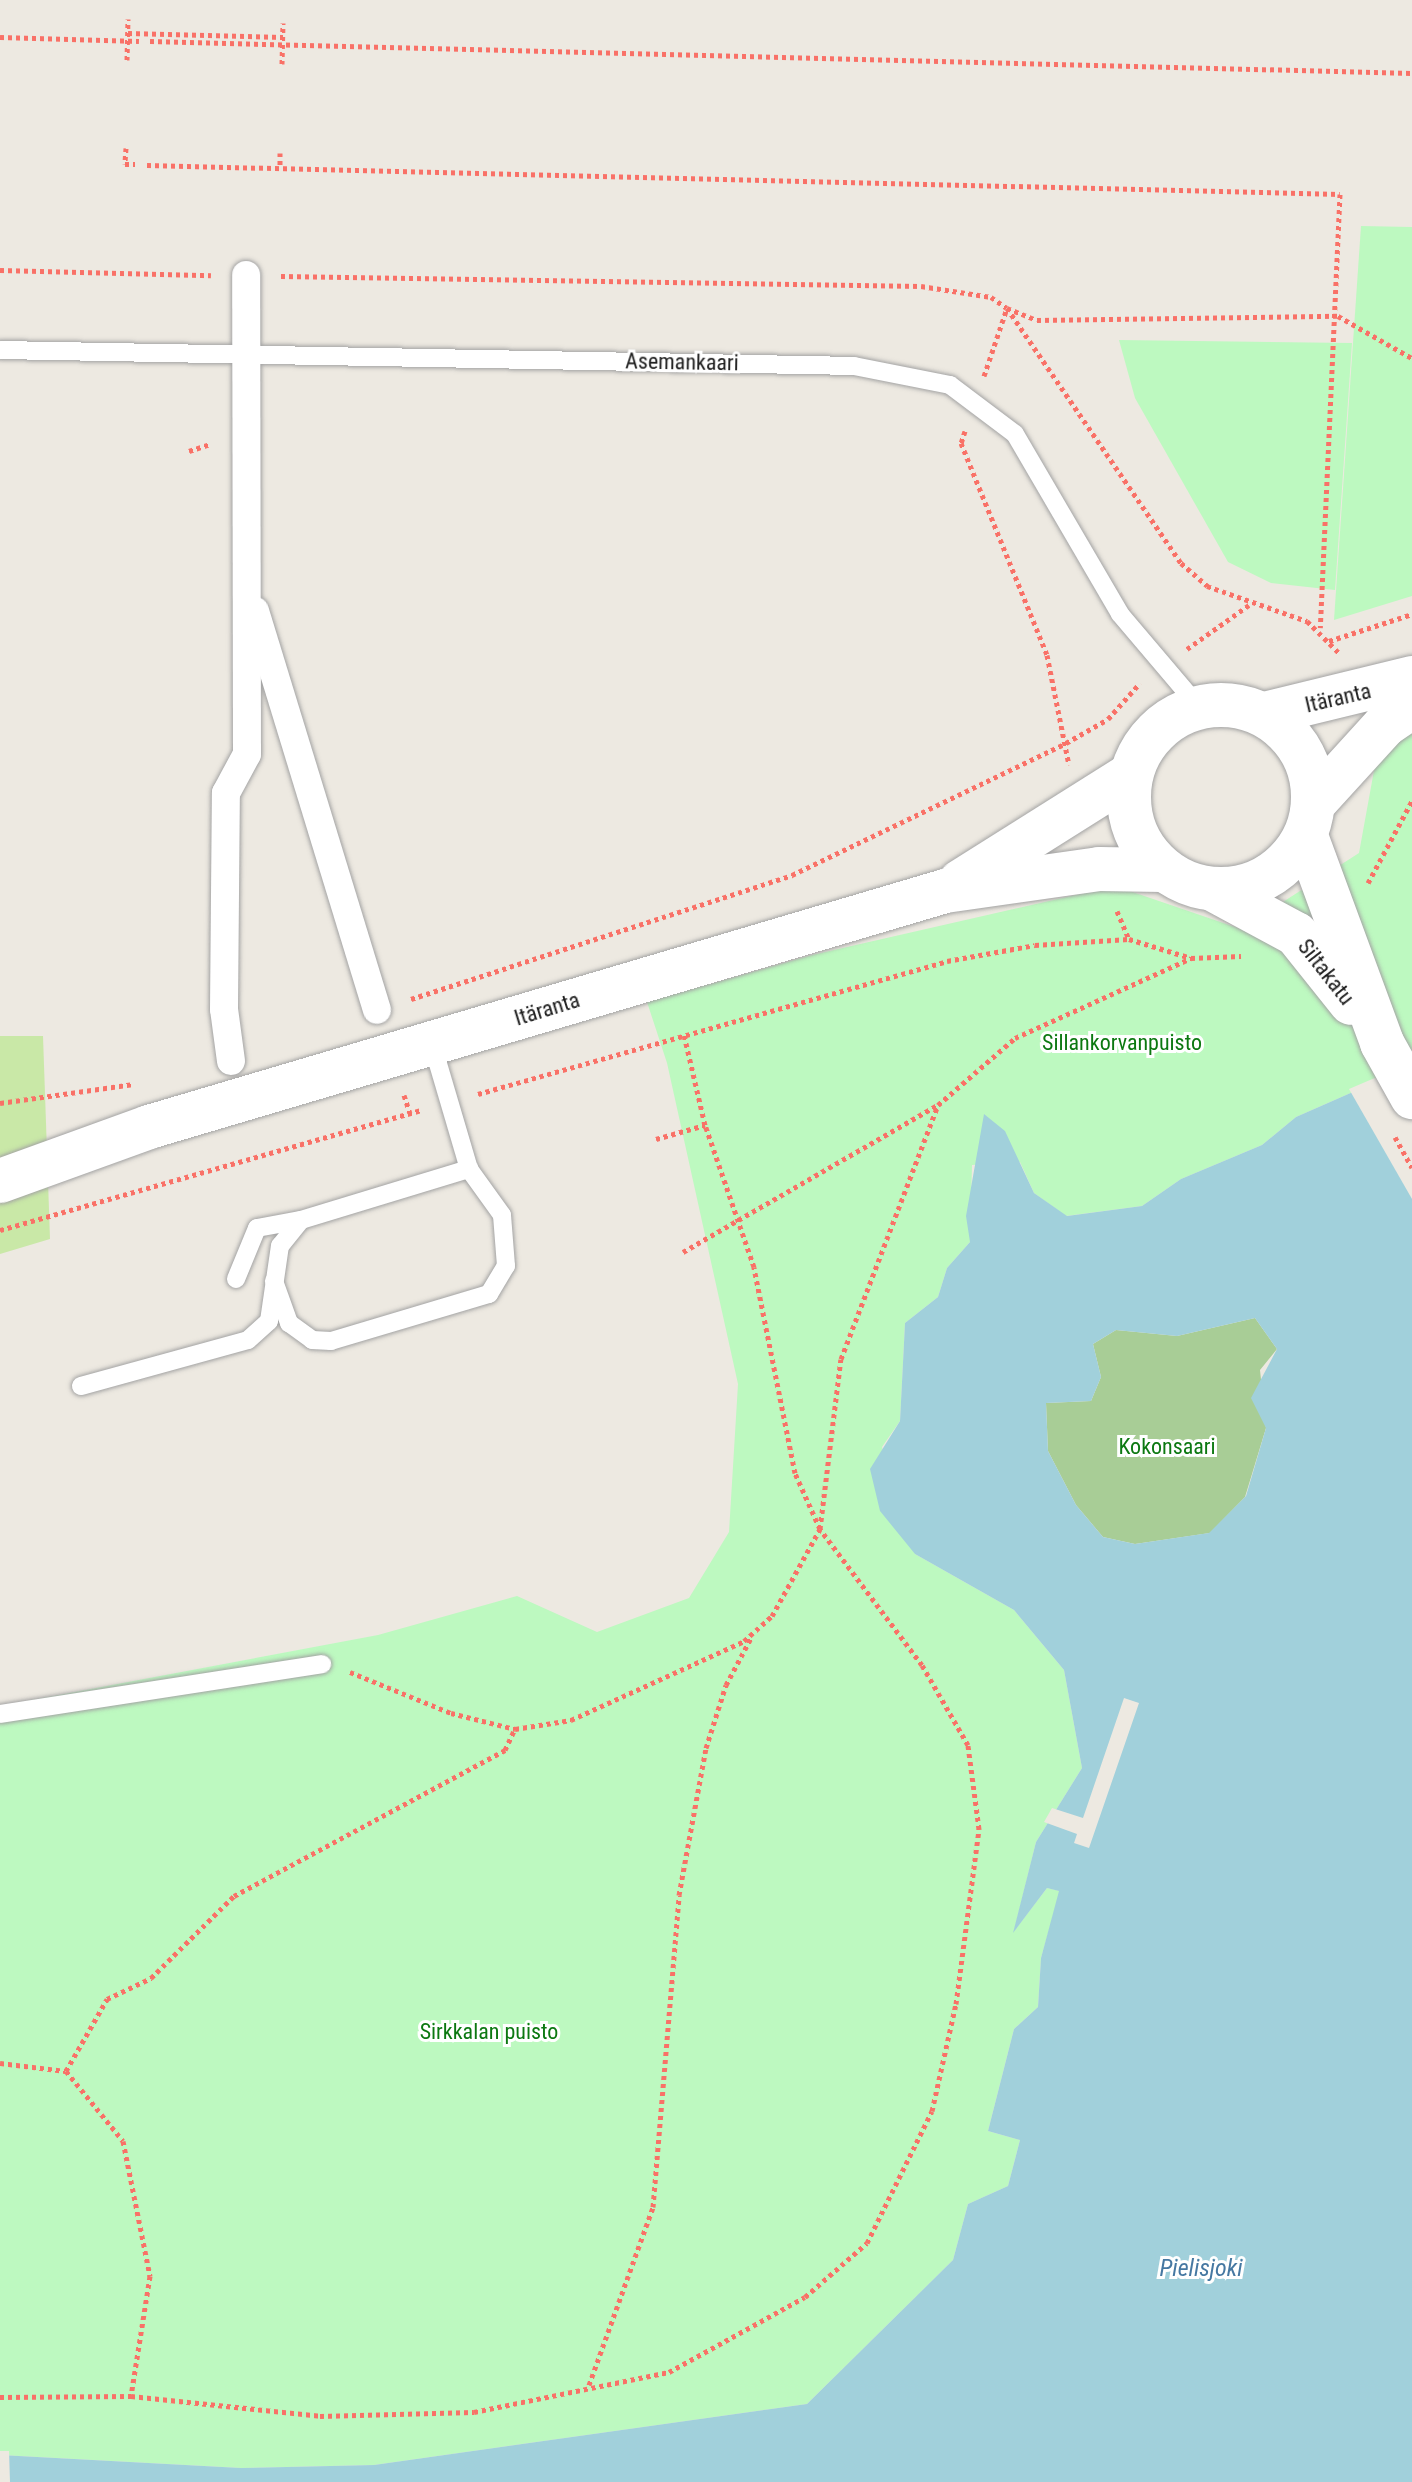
<!DOCTYPE html>
<meta charset="utf-8">
<style>
body{margin:0}
#map{position:relative;width:1412px;height:2482px;overflow:hidden;background:#ede9e1;font-family:"Roboto Condensed",sans-serif}
div>[style]{position:absolute}
[style*='--x']{left:calc(var(--x)*1px);top:calc(var(--y)*1px);width:calc(var(--w)*1px);rotate:calc(var(--a)*1deg)}
.grass>*{inset:0;background:#c9e8a7}
.forest>*{inset:0;background:#a8cd96}
.park>*{inset:0;background:#bdf9c0}
.water>*{inset:0;background:#a1d0db}
.pier>*{inset:0;background:#ede9e1}
.path>*{height:5px;margin-top:-2.5px;transform-origin:0;background:repeating-linear-gradient(90deg,#f97167 0 4px,transparent 0 8px)}
.roads{filter:drop-shadow(0 0 2px #a3a3a3) drop-shadow(0 0 2px #a3a3a3)}
.service>*{height:18px;margin:-9px;padding:0 9px;transform-origin:9px;border-radius:9px;background:#fff}
.pedestrian>*{height:28px;margin:-14px;padding:0 14px;transform-origin:14px;border-radius:14px;background:#fff}
.tertiary>*{height:44px;margin:-22px;padding:0 22px;transform-origin:22px;border-radius:22px;background:#fff}
.tertiary>.ring{margin:-22px;padding:0;box-sizing:content-box;background:none;border:44px solid #fff;border-radius:50%}
span{translate:-50% -50%;white-space:nowrap;text-align:center;line-height:1.15;-webkit-text-stroke:6px #fff;paint-order:stroke}
.street-label{font-size:22px;color:#1c1c1c}
.park-label{font-size:22px;color:#0c7811}
.water-label{font-size:24px;color:#4678a2;font-style:italic}
</style>
<div id="map">
<div class="grass">
<i style="clip-path:polygon(0 1036px,43px 1036px,50px 1239px,0 1254px)"></i>
</div>
<div class="forest">
<i style="clip-path:polygon(1255px 1318px,1277px 1349px,1260px 1370px,1266px 1428px,1245px 1497px,1210px 1533px,1135px 1544px,1103px 1537px,1076px 1505px,1048px 1451px,1046px 1403px,1091px 1401px,1101px 1377px,1093px 1344px,1116px 1330px,1177px 1336px)"></i>
</div>
<div class="park">
<i style="clip-path:polygon(1361px 226px,1412px 227px,1412px 596px,1334px 620px)"></i>
<i style="clip-path:polygon(1119px 340px,1352px 343px,1335px 590px,1271px 583px,1228px 562px,1135px 398px)"></i>
<i style="clip-path:polygon(1412px 721px,1412px 1066px,1296px 1117px,1262px 1145px,1181px 1179px,1142px 1206px,1066px 1216px,1034px 1193px,1020px 1162px,972px 1165px,970px 1242px,947px 1268px,938px 1297px,905px 1323px,900px 1421px,882px 1447px,915px 1554px,1014px 1610px,1064px 1670px,1082px 1768px,1036px 1842px,1014px 1931px,1047px 1888px,1060px 1891px,1041px 1958px,1038px 2007px,1014px 2029px,988px 2131px,1020px 2140px,1008px 2186px,968px 2204px,953px 2260px,807px 2404px,374px 2465px,241px 2468px,0 2455px,0 1706px,378px 1635px,517px 1596px,597px 1632px,689px 1598px,729px 1532px,738px 1384px,667px 1063px,647px 1002px,812px 955px,1115px 886px,1241px 929px,1359px 853px,1379px 743px)"></i>
</div>
<div class="water">
<i style="clip-path:polygon(evenodd,1412px 1066px,1412px 2482px,0 2482px,0 2455px,241px 2468px,374px 2465px,807px 2404px,953px 2260px,968px 2204px,1008px 2186px,1020px 2140px,988px 2131px,1014px 2029px,1038px 2007px,1041px 1958px,1059px 1891px,1047px 1888px,1013px 1933px,1036px 1842px,1082px 1768px,1064px 1670px,1014px 1610px,915px 1554px,880px 1511px,870px 1469px,900px 1421px,905px 1323px,938px 1297px,947px 1268px,970px 1242px,966px 1216px,984px 1114px,1005px 1131px,1034px 1193px,1067px 1216px,1142px 1206px,1181px 1179px,1262px 1145px,1296px 1117px,1412px 1066px,1255px 1318px,1277px 1349px,1251px 1398px,1266px 1428px,1246px 1496px,1209px 1533px,1135px 1544px,1103px 1537px,1076px 1505px,1048px 1451px,1046px 1403px,1091px 1401px,1101px 1377px,1093px 1344px,1116px 1330px,1177px 1336px,1255px 1318px)"></i>
</div>
<div class="pier">
<i style="clip-path:polygon(1412px 1062px,1412px 1199px,1349px 1089px)"></i>
<i style="clip-path:polygon(1124px 1698px,1139px 1703px,1089px 1848px,1074px 1843px,1077px 1834px,1044px 1822px,1052px 1808px,1083px 1818px)"></i>
<i style="clip-path:polygon(0 2451px,9px 2451px,10px 2482px,0 2482px)"></i>
</div>
<div class="path">
<i style="--x:128;--y:33;--w:155;--a:1.5"></i>
<i style="--x:0;--y:37;--w:139;--a:1.6"></i>
<i style="--x:150;--y:41;--w:1262;--a:1.45"></i>
<i style="--x:127;--y:60;--w:41;--a:-88.6"></i>
<i style="--x:282;--y:64;--w:41;--a:-88.6"></i>
<i style="--x:126;--y:148;--w:16;--a:94"></i>
<i style="--x:125;--y:164;--w:10;--a:0"></i>
<i style="--x:280;--y:153;--w:15;--a:90"></i>
<i style="--x:147;--y:165;--w:1193;--a:1.39"></i>
<i style="--x:1340;--y:194;--w:434;--a:92.6"></i>
<i style="--x:0;--y:270;--w:211;--a:1.4"></i>
<i style="--x:281;--y:276;--w:640;--a:0.9"></i>
<i style="--x:921;--y:286;--w:71;--a:8.9"></i>
<i style="--x:991;--y:297;--w:19;--a:35"></i>
<i style="--x:1007;--y:308;--w:309;--a:55.7"></i>
<i style="--x:1181;--y:563;--w:35;--a:41"></i>
<i style="--x:1207;--y:586;--w:106;--a:19.3"></i>
<i style="--x:1307;--y:621;--w:45;--a:45"></i>
<i style="--x:984;--y:376;--w:72;--a:-71.3"></i>
<i style="--x:1007;--y:308;--w:32;--a:22"></i>
<i style="--x:1037;--y:320;--w:301;--a:-0.8"></i>
<i style="--x:1338;--y:316;--w:85;--a:29.6"></i>
<i style="--x:965;--y:431;--w:13;--a:108"></i>
<i style="--x:961;--y:443;--w:229;--a:67.9"></i>
<i style="--x:1047;--y:655;--w:112;--a:78.7"></i>
<i style="--x:189;--y:451;--w:22;--a:-18"></i>
<i style="--x:1329;--y:641;--w:87;--a:-18"></i>
<i style="--x:1187;--y:649;--w:76;--a:-35.4"></i>
<i style="--x:1368;--y:883;--w:93;--a:-61.8"></i>
<i style="--x:1117;--y:911;--w:30;--a:67"></i>
<i style="--x:411;--y:999;--w:401;--a:-18"></i>
<i style="--x:792;--y:875;--w:304;--a:-25.7"></i>
<i style="--x:1066;--y:743;--w:48;--a:-29.7"></i>
<i style="--x:1108;--y:719;--w:48;--a:-48.4"></i>
<i style="--x:478;--y:1094;--w:487;--a:-15.8"></i>
<i style="--x:947;--y:961;--w:89;--a:-10.3"></i>
<i style="--x:1035;--y:945;--w:94;--a:-3.7"></i>
<i style="--x:1129;--y:939;--w:65;--a:17"></i>
<i style="--x:1191;--y:958;--w:50;--a:-2.3"></i>
<i style="--x:404;--y:1095;--w:19;--a:72"></i>
<i style="--x:0;--y:1103;--w:135;--a:-8.1"></i>
<i style="--x:1395;--y:1137;--w:35;--a:61"></i>
<i style="--x:656;--y:1139;--w:51;--a:-15.9"></i>
<i style="--x:0;--y:1230;--w:439;--a:-15.9"></i>
<i style="--x:683;--y:1252;--w:294;--a:-30"></i>
<i style="--x:350;--y:1672;--w:109;--a:22.1"></i>
<i style="--x:451;--y:1713;--w:66;--a:14"></i>
<i style="--x:515;--y:1729;--w:57;--a:-9.1"></i>
<i style="--x:571;--y:1720;--w:190;--a:-24.5"></i>
<i style="--x:744;--y:1641;--w:38;--a:-42"></i>
<i style="--x:772;--y:1616;--w:99;--a:-61.1"></i>
<i style="--x:820;--y:1529;--w:61;--a:-114.1"></i>
<i style="--x:795;--y:1473;--w:210;--a:-101.3"></i>
<i style="--x:754;--y:1267;--w:150;--a:-109"></i>
<i style="--x:705;--y:1125;--w:92;--a:-103.1"></i>
<i style="--x:0;--y:2063;--w:66;--a:6.9"></i>
<i style="--x:66;--y:2071;--w:90;--a:50.8"></i>
<i style="--x:123;--y:2141;--w:138;--a:78.7"></i>
<i style="--x:150;--y:2276;--w:121;--a:99"></i>
<i style="--x:66;--y:2071;--w:83;--a:-60.3"></i>
<i style="--x:107;--y:1999;--w:49;--a:-25.5"></i>
<i style="--x:151;--y:1978;--w:117;--a:-44.7"></i>
<i style="--x:234;--y:1896;--w:308;--a:-28.3"></i>
<i style="--x:505;--y:1750;--w:23;--a:-65"></i>
<i style="--x:589;--y:2385;--w:189;--a:-70.2"></i>
<i style="--x:653;--y:2207;--w:313;--a:-85.2"></i>
<i style="--x:679;--y:1895;--w:149;--a:-79.6"></i>
<i style="--x:706;--y:1748;--w:66;--a:-72.4"></i>
<i style="--x:726;--y:1685;--w:55;--a:-62"></i>
<i style="--x:0;--y:2397;--w:131;--a:-0.4"></i>
<i style="--x:131;--y:2396;--w:190;--a:6"></i>
<i style="--x:320;--y:2416;--w:154;--a:-1.5"></i>
<i style="--x:474;--y:2412;--w:199;--a:-11.6"></i>
<i style="--x:669;--y:2372;--w:155;--a:-28.9"></i>
<i style="--x:805;--y:2297;--w:82;--a:-41.1"></i>
<i style="--x:867;--y:2243;--w:147;--a:-63.8"></i>
<i style="--x:932;--y:2111;--w:110;--a:-77.4"></i>
<i style="--x:956;--y:2004;--w:177;--a:-82.5"></i>
<i style="--x:979;--y:1829;--w:85;--a:-97.5"></i>
<i style="--x:968;--y:1745;--w:92;--a:-119.9"></i>
<i style="--x:922;--y:1665;--w:170;--a:-126.9"></i>
<i style="--x:820;--y:1529;--w:171;--a:-83"></i>
<i style="--x:841;--y:1359;--w:272;--a:-69.1"></i>
<i style="--x:938;--y:1105;--w:102;--a:-41"></i>
<i style="--x:1015;--y:1038;--w:193;--a:-24.4"></i>
</div>
<div class="roads">
<div class="service">
<i style="--x:0;--y:350;--w:854;--a:1.07"></i>
<i style="--x:854;--y:366;--w:98;--a:11.2"></i>
<i style="--x:950;--y:385;--w:81;--a:37"></i>
<i style="--x:1015;--y:434;--w:208;--a:59.7"></i>
<i style="--x:1120;--y:614;--w:122;--a:49.7"></i>
<i style="--x:236;--y:1279;--w:55;--a:-67.6"></i>
<i style="--x:257;--y:1228;--w:45;--a:-10.3"></i>
<i style="--x:274;--y:1281;--w:45;--a:70.3"></i>
<i style="--x:289;--y:1323;--w:29;--a:36"></i>
<i style="--x:312;--y:1340;--w:19;--a:3"></i>
<i style="--x:331;--y:1341;--w:165;--a:-16.6"></i>
<i style="--x:489;--y:1294;--w:33;--a:-59"></i>
<i style="--x:506;--y:1266;--w:51;--a:-94.5"></i>
<i style="--x:502;--y:1215;--w:57;--a:-125.7"></i>
<i style="--x:469;--y:1169;--w:131;--a:-106.4"></i>
<i style="--x:81;--y:1386;--w:173;--a:-15.4"></i>
<i style="--x:248;--y:1340;--w:28;--a:-42"></i>
<i style="--x:269;--y:1321;--w:76;--a:-81.7"></i>
<i style="--x:280;--y:1246;--w:33;--a:-51"></i>
<i style="--x:301;--y:1220;--w:176;--a:-16.9"></i>
<i style="--x:0;--y:1714;--w:326;--a:-8.8"></i>
</div>
<div class="pedestrian">
<i style="--x:255;--y:611;--w:417;--a:73"></i>
<i style="--x:231;--y:1061;--w:52;--a:-97.7"></i>
<i style="--x:224;--y:1009;--w:216;--a:-89.5"></i>
<i style="--x:226;--y:793;--w:44;--a:-61.7"></i>
<i style="--x:247;--y:754;--w:479;--a:-90.1"></i>
</div>
<div class="tertiary">
<i class="ring" style="left:1129px;top:705px;width:140px;height:140px"></i>
<i style="--x:1264;--y:714;--w:152;--a:-13.7"></i>
<i style="--x:1314;--y:803;--w:105;--a:-47.7"></i>
<i style="--x:1385;--y:725;--w:32;--a:-34"></i>
<i style="--x:1306;--y:836;--w:221;--a:69.8"></i>
<i style="--x:1382;--y:1043;--w:62;--a:60.9"></i>
<i style="--x:960;--y:882;--w:201;--a:-32.2"></i>
<i style="--x:1216;--y:891;--w:91;--a:28.3"></i>
<i style="--x:1296;--y:934;--w:88;--a:51.4"></i>
<i style="--x:0;--y:1181;--w:158;--a:-19.9"></i>
<i style="--x:149;--y:1127;--w:830;--a:-16.51"></i>
<i style="--x:945;--y:891;--w:156;--a:-8.1"></i>
<i style="--x:1099;--y:869;--w:64;--a:0.9"></i>
</div>
</div>
<div class="street-label">
<span style="left:682px;top:362px;rotate:1deg">Asemankaari</span>
<span style="left:1338px;top:698px;rotate:-13deg">Itäranta</span>
<span style="left:1326px;top:972px;rotate:52deg">Siltakatu</span>
<span style="left:547px;top:1009px;rotate:-17deg">Itäranta</span>
</div>
<div class="park-label">
<span style="left:1122px;top:1043px">Sillankorvanpuisto</span>
<span style="left:1167px;top:1447px">Kokonsaari</span>
<span style="left:489px;top:2032px">Sirkkalan puisto</span>
</div>
<div class="water-label">
<span style="left:1201px;top:2269px">Pielisjoki</span>
</div>
</div>
